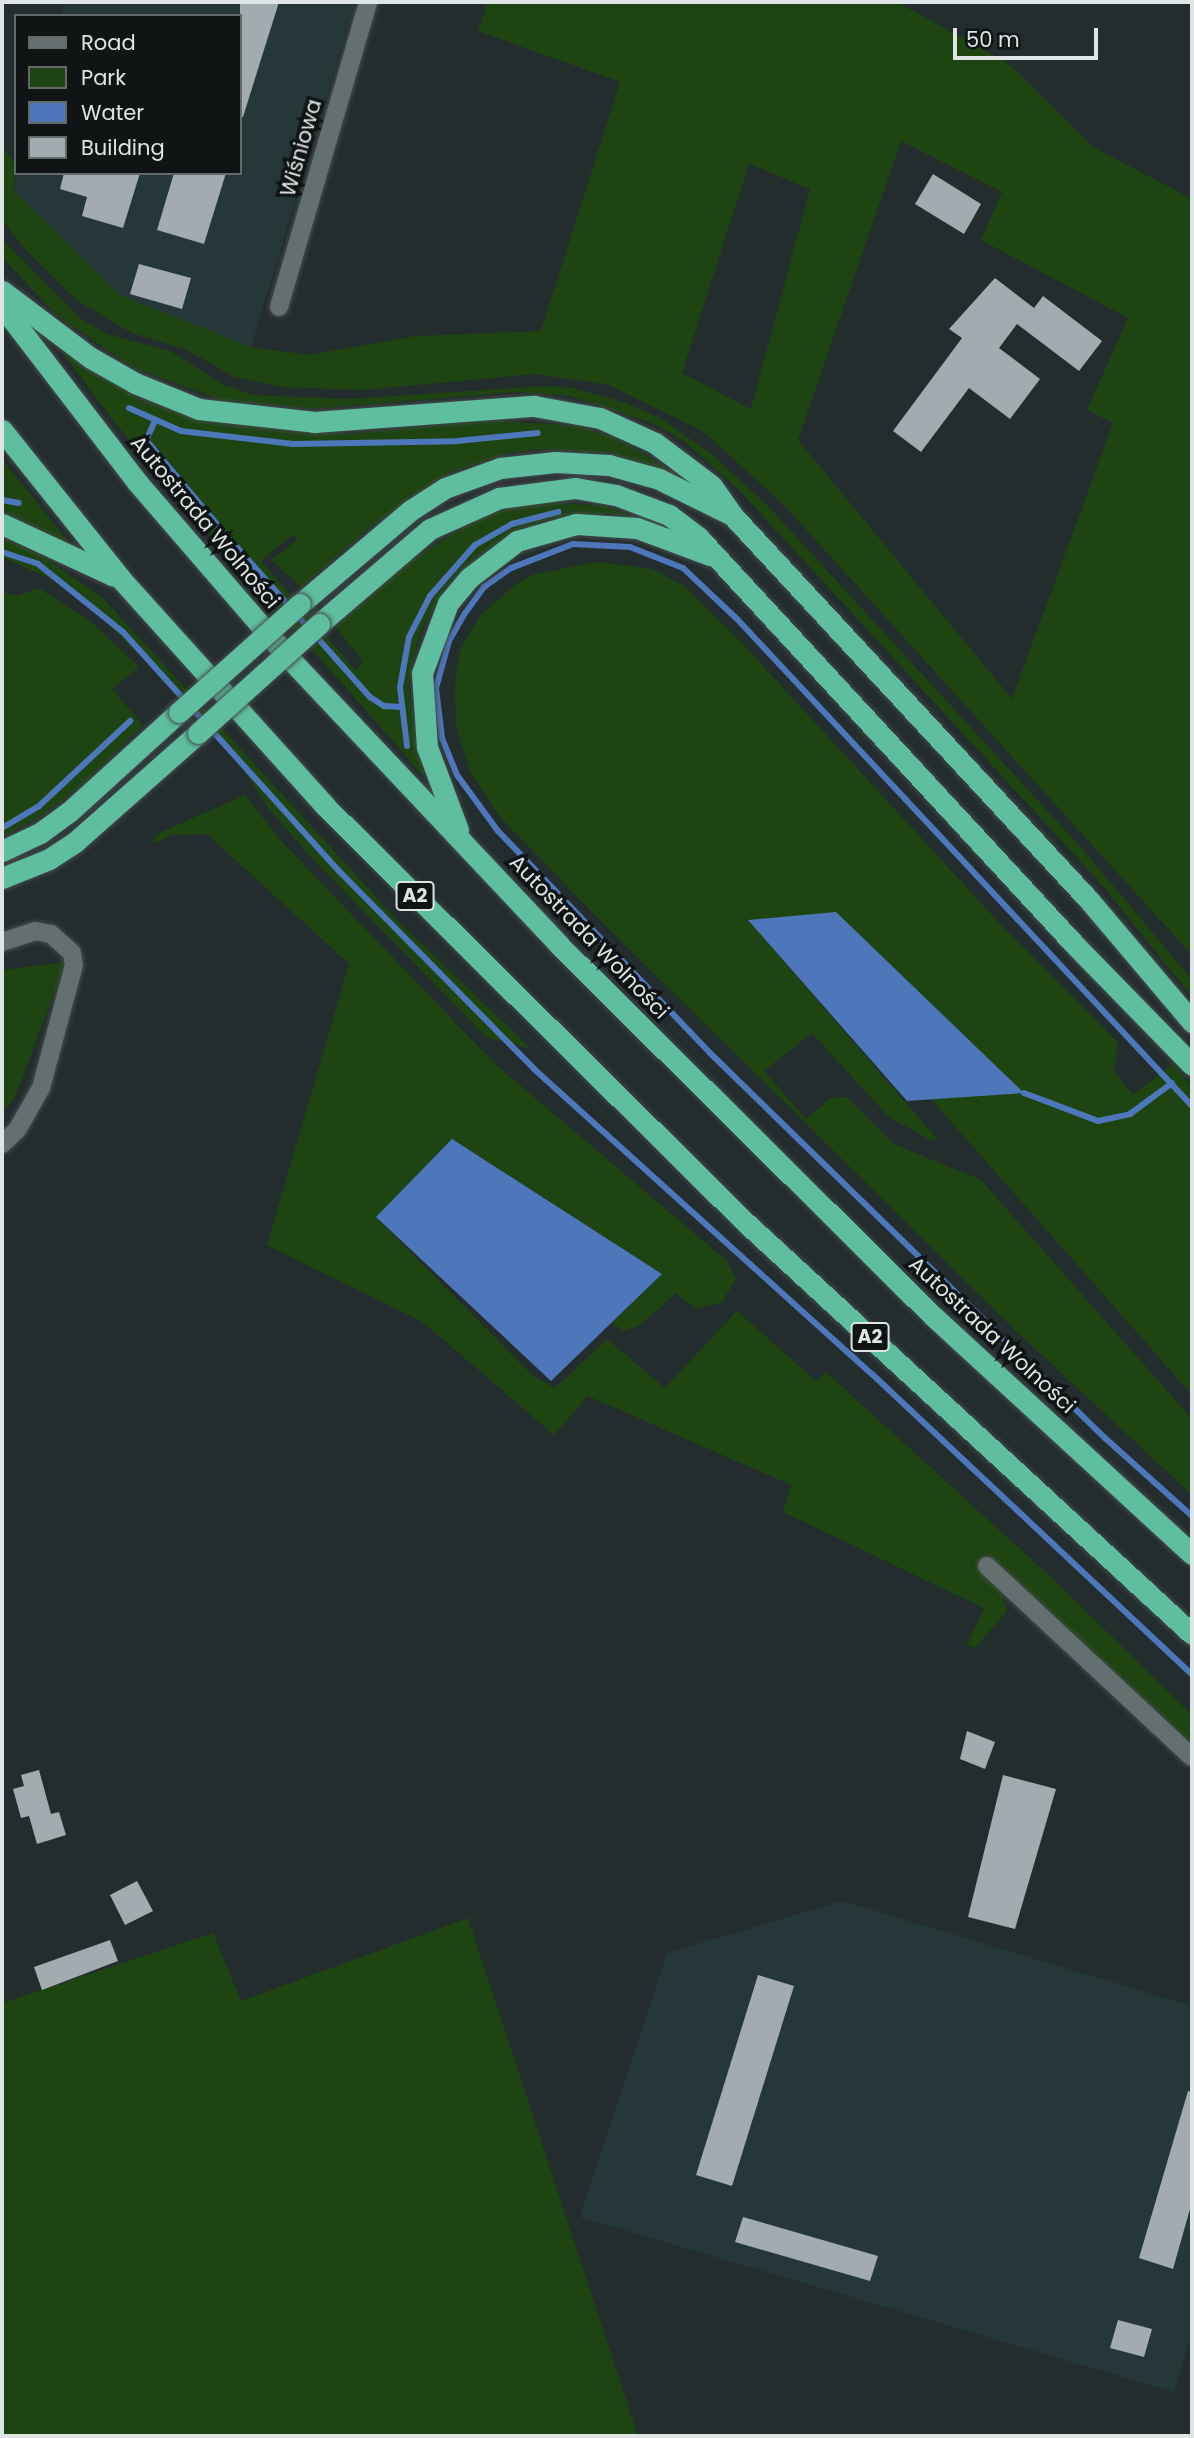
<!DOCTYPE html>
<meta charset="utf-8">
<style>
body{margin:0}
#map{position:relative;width:1194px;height:2438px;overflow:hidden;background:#242d2e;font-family:Poppins,sans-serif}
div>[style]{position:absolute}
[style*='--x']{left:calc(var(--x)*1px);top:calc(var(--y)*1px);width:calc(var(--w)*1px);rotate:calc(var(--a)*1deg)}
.built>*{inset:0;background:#253738}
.green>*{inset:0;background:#1d4411}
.water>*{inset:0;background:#4e76ba}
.stream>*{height:6px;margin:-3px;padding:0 3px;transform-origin:3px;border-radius:3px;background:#4e76ba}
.building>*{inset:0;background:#a1abb0}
.roads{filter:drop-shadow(0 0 2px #444b4c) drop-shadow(0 0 2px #444b4c)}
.minor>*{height:18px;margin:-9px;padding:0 9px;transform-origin:9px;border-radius:9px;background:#646f6f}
.highway>*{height:21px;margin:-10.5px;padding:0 10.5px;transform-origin:10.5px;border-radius:10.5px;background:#5fbe9f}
.bridges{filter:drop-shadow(0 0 2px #444b4c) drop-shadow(0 0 2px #444b4c)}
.highway-bridge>*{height:21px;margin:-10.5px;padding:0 10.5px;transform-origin:10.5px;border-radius:10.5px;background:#5fbe9f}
span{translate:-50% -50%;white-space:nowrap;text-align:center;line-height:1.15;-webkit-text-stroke:7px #101415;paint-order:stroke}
.shield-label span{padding:2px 5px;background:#101415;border:2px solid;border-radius:5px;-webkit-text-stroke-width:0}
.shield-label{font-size:19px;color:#dfe5e5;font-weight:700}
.street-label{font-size:21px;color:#dfe5e5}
.frame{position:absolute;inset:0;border:4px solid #dfe5e5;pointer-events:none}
.legend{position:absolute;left:14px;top:14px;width:228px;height:161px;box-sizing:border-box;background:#101415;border:2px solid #636868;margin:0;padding:9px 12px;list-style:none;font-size:21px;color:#dfe5e5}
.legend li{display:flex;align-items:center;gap:14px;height:35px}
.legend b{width:35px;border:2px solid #636868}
.scale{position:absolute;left:953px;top:28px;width:145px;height:32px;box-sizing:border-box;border:4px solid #dfe5e5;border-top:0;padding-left:9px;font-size:21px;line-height:24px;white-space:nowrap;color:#dfe5e5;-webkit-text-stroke:5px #101415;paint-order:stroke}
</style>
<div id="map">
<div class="built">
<i style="clip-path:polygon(65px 2px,355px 2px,251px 347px,120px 295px,14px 191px,18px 173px,240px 173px,240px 16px,61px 16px)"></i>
<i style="clip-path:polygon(842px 1901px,1192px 2006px,1192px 2332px,1174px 2392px,580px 2217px,667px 1953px)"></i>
</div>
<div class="green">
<i style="clip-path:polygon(evenodd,488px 2px,897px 2px,1009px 64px,1093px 147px,1192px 199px,1192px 955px,783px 504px,704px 432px,609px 385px,536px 374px,363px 390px,280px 387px,234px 377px,187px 350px,132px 333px,78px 301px,25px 249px,2px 219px,2px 146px,16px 165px,14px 191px,120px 295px,251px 347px,309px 355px,415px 336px,541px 331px,620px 82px,478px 31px,488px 2px,901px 141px,1002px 192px,981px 240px,1128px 318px,1087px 410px,1113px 423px,1012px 699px,798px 440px,901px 141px,488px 2px,749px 164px,810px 189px,751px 409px,682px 373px,749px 164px)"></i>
<i style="clip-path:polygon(2px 239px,80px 318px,107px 334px,172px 352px,222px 384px,254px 395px,349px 399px,545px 386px,573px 388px,626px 403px,660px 418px,709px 452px,767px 505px,1086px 853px,1192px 980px,1192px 997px,1103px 886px,740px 491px,685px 442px,652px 423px,570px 396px,517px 392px,312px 409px,222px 400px,134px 368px,56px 315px,2px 257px)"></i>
<i style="clip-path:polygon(55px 343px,136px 397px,201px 420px,348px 434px,487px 420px,579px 426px,621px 440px,684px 478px,610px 454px,546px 449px,509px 453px,454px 471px,374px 524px,301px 587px,272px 560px,298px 539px,293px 534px,261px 561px,356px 671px,363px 661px,335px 627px,400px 567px,483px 515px,534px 501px,604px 506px,666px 527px,609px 513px,554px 518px,514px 533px,476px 557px,444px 591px,419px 635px,408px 687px,424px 777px,119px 428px)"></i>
<i style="clip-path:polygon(2px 459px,72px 546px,2px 513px)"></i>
<i style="clip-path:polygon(2px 537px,36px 552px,102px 597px,398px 921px,531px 1049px,487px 1038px,311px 857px,269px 809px,229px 747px,176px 690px,87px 604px,53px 580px,2px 557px)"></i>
<i style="clip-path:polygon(598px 562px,652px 569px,684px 586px,740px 641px,1003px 927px,1118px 1042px,1114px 1071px,1133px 1095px,1173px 1064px,1192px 1086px,1192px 1395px,931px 1099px,1024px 1092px,748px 920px,938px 1140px,932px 1141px,889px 1117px,812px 1033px,764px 1071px,806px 1119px,831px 1098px,847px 1097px,894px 1144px,981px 1180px,1192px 1419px,1192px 1495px,1014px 1329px,593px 913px,500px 817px,471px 773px,456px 727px,455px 687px,459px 652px,480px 616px,516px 584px,535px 574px)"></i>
<i style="clip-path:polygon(38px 588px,90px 621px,139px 667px,112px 689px,143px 725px,82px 785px,42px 816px,2px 837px,2px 592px,17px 596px)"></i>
<i style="clip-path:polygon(245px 795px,281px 841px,495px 1064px,727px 1261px,736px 1279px,722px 1302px,696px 1309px,676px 1293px,639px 1326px,624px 1331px,612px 1323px,662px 1274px,452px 1139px,376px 1217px,532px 1375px,555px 1388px,607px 1339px,665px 1388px,737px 1311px,816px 1381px,826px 1372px,1054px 1580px,1192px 1715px,1192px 1749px,980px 1568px,1003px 1595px,1007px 1611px,975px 1648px,967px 1645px,984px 1608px,783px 1512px,791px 1485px,588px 1396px,554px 1435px,424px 1323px,267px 1245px,349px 964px,207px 834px,173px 835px,149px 845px,161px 832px)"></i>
<i style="clip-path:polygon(66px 962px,15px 1097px,2px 1113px,2px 970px)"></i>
<i style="clip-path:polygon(468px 1918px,638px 2436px,2px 2436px,2px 2003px,213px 1933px,241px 2001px)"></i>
</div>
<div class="water">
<i style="clip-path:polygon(836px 912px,1024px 1093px,907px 1101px,748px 920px)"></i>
<i style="clip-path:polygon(452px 1139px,662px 1274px,551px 1381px,376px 1217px)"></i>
</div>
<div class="stream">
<i style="--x:129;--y:408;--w:57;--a:23.9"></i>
<i style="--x:181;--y:431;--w:113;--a:6.6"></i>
<i style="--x:293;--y:444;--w:164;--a:-1"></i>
<i style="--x:457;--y:441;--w:81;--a:-5.6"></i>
<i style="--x:155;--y:421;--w:21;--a:115"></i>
<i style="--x:146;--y:440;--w:124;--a:49.9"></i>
<i style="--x:226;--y:535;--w:217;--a:48.4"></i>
<i style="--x:370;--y:697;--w:17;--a:33"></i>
<i style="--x:384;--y:706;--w:18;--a:3"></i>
<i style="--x:2;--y:500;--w:17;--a:10"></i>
<i style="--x:2;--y:552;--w:38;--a:18"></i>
<i style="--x:38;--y:564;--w:109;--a:38.7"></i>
<i style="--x:123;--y:632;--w:322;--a:47.9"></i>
<i style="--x:339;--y:871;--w:278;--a:45.4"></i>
<i style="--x:534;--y:1069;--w:455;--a:42.1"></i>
<i style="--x:872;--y:1374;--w:439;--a:43.2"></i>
<i style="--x:407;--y:746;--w:59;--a:-96.8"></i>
<i style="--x:400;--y:687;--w:51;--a:-79.8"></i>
<i style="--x:409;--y:637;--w:46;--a:-62.9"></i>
<i style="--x:430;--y:596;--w:68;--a:-48.6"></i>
<i style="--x:475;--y:545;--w:43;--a:-29.6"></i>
<i style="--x:512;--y:524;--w:48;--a:-14.6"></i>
<i style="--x:2;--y:828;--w:43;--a:-30.7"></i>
<i style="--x:39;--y:806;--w:125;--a:-43"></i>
<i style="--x:1024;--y:1093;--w:79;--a:20.7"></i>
<i style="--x:1098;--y:1121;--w:33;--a:-12"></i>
<i style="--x:1130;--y:1114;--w:52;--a:-36.4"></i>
<i style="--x:1192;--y:1106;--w:666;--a:-133.05"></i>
<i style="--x:737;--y:619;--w:74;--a:-136.6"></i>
<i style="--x:683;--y:568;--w:57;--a:-158.4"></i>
<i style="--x:630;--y:547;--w:57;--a:-177"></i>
<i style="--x:573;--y:544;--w:66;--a:158.8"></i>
<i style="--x:511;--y:568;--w:33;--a:145"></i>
<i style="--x:484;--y:587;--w:32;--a:126"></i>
<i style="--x:465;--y:613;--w:32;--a:120"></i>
<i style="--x:449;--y:641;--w:49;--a:105.5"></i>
<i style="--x:436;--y:688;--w:50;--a:83.2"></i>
<i style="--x:442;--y:738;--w:40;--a:68"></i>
<i style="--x:457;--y:775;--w:69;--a:53.8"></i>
<i style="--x:498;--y:831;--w:307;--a:46.3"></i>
<i style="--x:710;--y:1053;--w:552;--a:44.27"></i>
<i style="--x:1105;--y:1438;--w:117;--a:41.9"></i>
</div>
<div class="building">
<i style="clip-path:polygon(240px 2px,279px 2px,243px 117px,240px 117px)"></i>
<i style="clip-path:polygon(64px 173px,140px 173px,123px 228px,82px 216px,87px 197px,60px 189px)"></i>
<i style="clip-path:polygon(174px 173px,226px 173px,204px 244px,157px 230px)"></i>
<i style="clip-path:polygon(933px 174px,981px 204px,964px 234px,915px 204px)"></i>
<i style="clip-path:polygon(139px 264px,191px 278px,182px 309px,130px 294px)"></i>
<i style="clip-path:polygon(995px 278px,1034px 308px,1043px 296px,1102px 341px,1079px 371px,1017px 324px,999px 348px,1040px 379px,1010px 419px,969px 388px,921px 452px,893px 431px,962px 338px,949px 329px)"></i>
<i style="clip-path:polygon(967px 1731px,995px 1742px,985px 1769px,960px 1759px)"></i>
<i style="clip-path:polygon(39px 1770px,51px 1814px,59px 1812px,66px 1835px,37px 1844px,29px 1816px,21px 1818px,13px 1789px,24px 1786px,21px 1775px)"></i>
<i style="clip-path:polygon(1003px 1775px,1056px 1789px,1015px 1929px,968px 1917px)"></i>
<i style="clip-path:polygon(137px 1881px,153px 1911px,125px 1925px,110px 1895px)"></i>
<i style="clip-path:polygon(110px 1940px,118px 1961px,42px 1990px,34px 1967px)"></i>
<i style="clip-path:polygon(758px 1975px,794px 1986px,732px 2186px,696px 2175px)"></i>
<i style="clip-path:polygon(1188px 2091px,1192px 2092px,1192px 2202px,1173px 2269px,1139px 2258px)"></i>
<i style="clip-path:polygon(743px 2217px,878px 2256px,870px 2281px,735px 2242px)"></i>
<i style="clip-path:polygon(1118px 2320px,1152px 2329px,1144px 2357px,1110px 2348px)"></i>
</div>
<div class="roads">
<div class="minor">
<i style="--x:279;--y:307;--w:318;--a:-73.7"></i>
<i style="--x:2;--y:942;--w:35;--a:-18"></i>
<i style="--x:35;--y:931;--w:16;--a:11"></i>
<i style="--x:51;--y:934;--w:28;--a:42"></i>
<i style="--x:72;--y:953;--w:12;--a:81"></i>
<i style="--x:74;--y:965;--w:127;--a:105"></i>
<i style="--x:41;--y:1088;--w:48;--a:119.7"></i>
<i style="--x:17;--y:1130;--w:21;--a:137"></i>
<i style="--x:987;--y:1566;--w:280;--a:43"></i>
</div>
<div class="highway">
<i style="--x:2;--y:291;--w:111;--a:37"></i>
<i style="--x:91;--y:358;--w:51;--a:29.6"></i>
<i style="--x:135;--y:383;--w:69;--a:22.1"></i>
<i style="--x:199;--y:409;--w:116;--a:6.4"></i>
<i style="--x:314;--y:422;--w:221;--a:-4.2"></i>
<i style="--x:534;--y:406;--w:67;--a:10.3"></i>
<i style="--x:600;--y:418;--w:60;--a:24.4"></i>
<i style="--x:655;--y:443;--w:71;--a:37"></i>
<i style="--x:712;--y:486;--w:37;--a:55"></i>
<i style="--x:733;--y:516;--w:524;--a:47.17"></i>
<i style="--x:1089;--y:900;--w:160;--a:49.8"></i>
<i style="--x:2;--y:306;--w:222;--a:52.5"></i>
<i style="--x:137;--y:482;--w:233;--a:49.2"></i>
<i style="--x:289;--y:658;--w:394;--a:46.7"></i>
<i style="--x:559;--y:945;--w:527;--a:44.77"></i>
<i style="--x:933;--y:1316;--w:352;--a:42.6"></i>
<i style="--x:2;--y:430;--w:189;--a:51.4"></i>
<i style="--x:120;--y:578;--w:308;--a:48"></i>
<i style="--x:326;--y:807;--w:588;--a:44.72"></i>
<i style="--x:744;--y:1221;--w:609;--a:42.67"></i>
<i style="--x:2;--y:524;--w:123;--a:24.9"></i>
<i style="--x:300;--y:604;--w:145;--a:-40.3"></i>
<i style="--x:411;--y:510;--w:40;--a:-32.9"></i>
<i style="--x:445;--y:488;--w:59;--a:-20"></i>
<i style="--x:500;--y:468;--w:56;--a:-6.1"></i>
<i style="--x:556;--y:462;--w:53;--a:3.2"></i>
<i style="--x:609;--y:465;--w:52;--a:15.6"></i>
<i style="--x:659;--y:479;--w:81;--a:26.3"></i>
<i style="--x:319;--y:624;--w:146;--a:-40.6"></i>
<i style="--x:430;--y:529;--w:76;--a:-24.2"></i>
<i style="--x:499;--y:498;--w:77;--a:-7.5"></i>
<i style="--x:575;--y:488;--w:42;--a:9.7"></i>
<i style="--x:616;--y:495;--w:57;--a:20.7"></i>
<i style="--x:669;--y:515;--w:38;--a:37"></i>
<i style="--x:699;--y:538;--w:553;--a:47.27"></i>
<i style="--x:1074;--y:944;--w:169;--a:45.7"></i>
<i style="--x:458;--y:830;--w:89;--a:-110.5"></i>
<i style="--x:427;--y:747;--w:74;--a:-93.9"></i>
<i style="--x:422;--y:673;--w:75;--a:-69.6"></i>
<i style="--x:448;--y:603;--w:33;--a:-50"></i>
<i style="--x:469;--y:578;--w:61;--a:-37.6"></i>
<i style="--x:517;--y:541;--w:61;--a:-16.1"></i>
<i style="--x:576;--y:524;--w:61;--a:3.8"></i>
<i style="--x:637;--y:528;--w:78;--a:20.3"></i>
<i style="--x:2;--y:851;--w:42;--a:-25.3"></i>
<i style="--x:40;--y:833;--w:36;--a:-36"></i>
<i style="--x:69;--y:812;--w:149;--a:-42.3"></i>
<i style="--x:2;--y:878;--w:51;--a:-22"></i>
<i style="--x:49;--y:859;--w:31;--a:-33"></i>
<i style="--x:75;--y:842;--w:164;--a:-41.5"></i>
</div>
</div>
<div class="bridges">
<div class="highway-bridge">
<i style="--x:179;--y:712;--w:162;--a:-41.8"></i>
<i style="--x:198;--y:733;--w:163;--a:-42"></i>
</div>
</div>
<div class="shield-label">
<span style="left:415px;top:896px">A2</span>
<span style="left:870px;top:1337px">A2</span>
</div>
<div class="street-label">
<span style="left:301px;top:148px;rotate:-74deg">Wiśniowa</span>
<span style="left:205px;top:522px;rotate:50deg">Autostrada Wolności</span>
<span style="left:589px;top:937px;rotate:46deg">Autostrada Wolności</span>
<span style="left:992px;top:1335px;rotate:43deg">Autostrada Wolności</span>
</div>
<div class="frame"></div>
<ul class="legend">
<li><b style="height:9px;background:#646f6f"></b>Road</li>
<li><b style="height:19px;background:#1d4411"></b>Park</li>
<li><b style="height:19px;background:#4e76ba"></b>Water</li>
<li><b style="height:19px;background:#a1abb0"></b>Building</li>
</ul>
<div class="scale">50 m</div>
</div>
